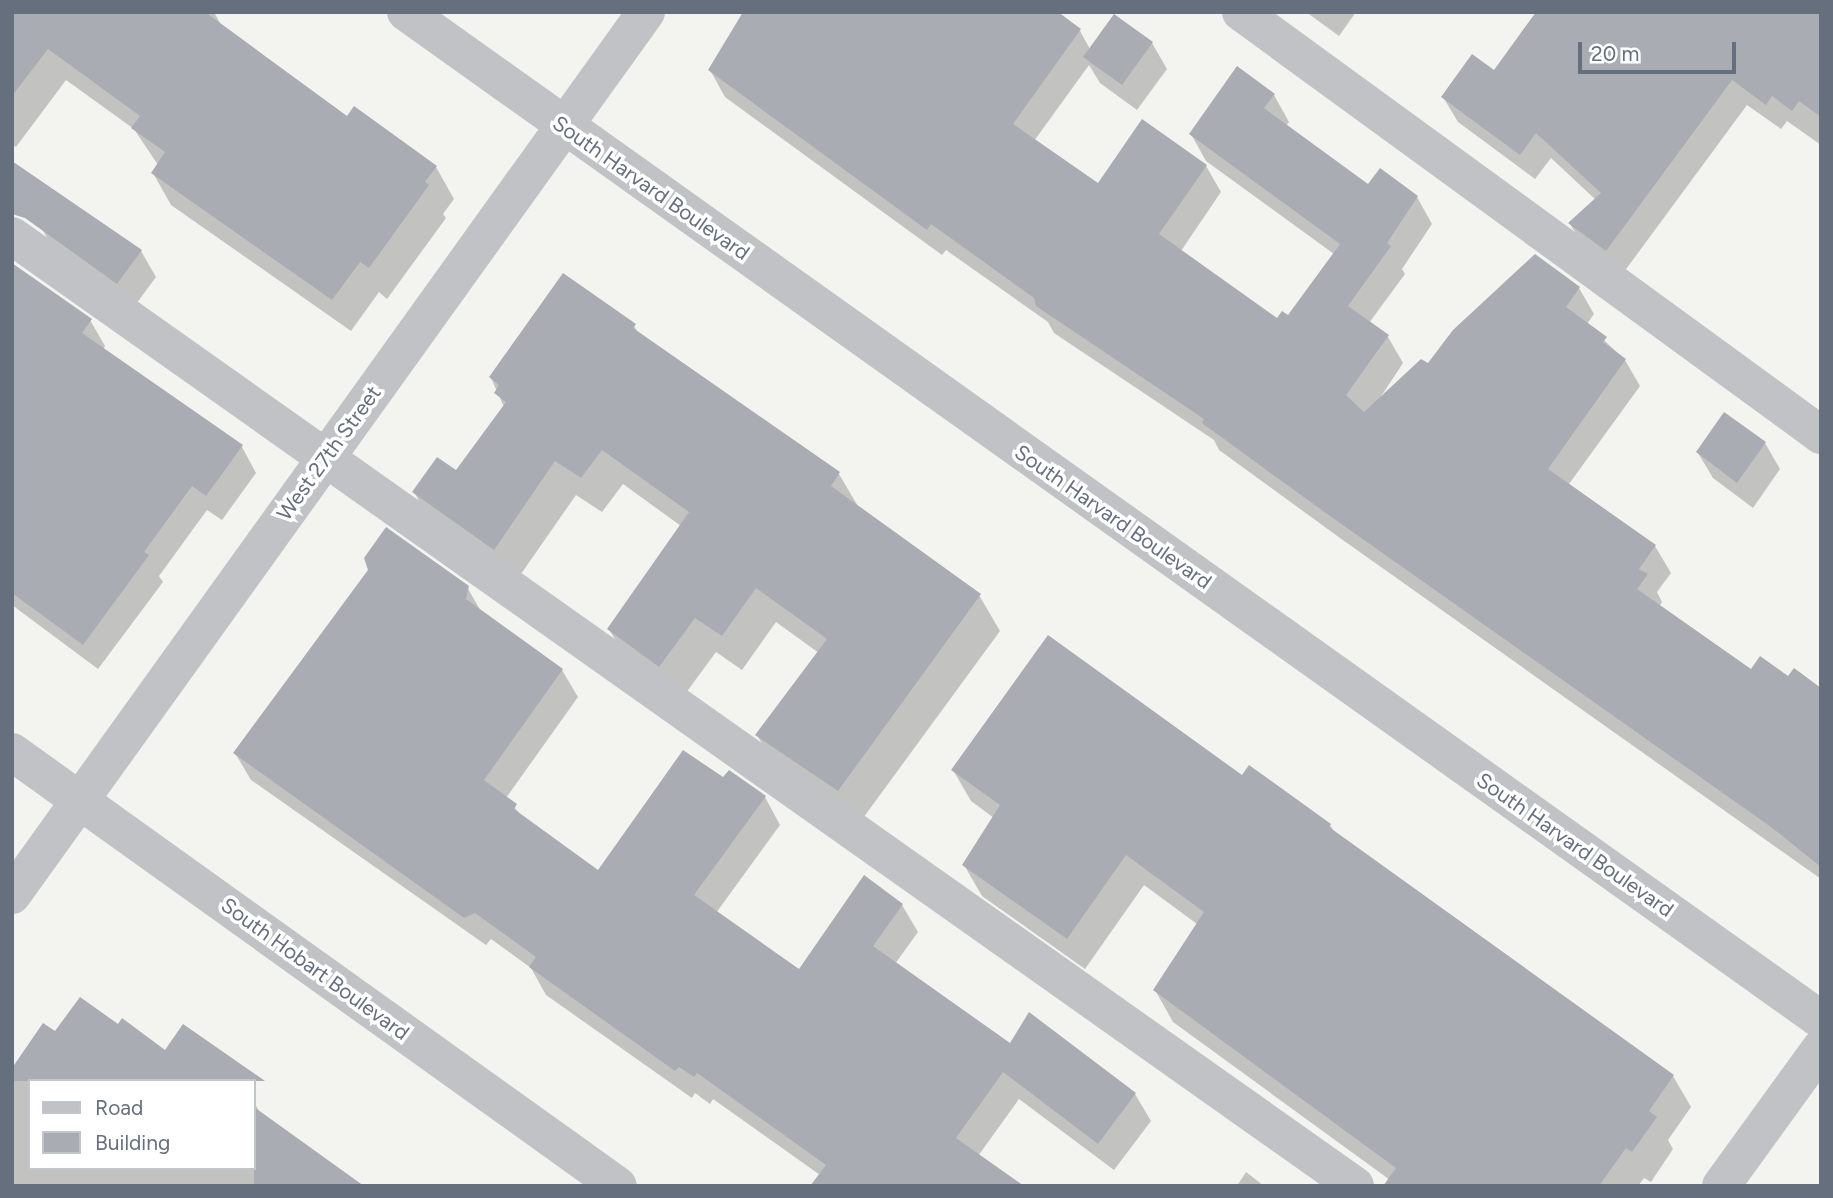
<!DOCTYPE html>
<style>
body{margin:0}
#map{position:relative;width:1833px;height:1198px;overflow:hidden;background:#f3f4f0;font-family:Figtree,sans-serif}
div>[style]{position:absolute}
[style*='--x']{left:calc(var(--x)*1px);top:calc(var(--y)*1px);width:calc(var(--w)*1px);rotate:calc(var(--a)*1deg)}
.shadow>*{inset:0;background:#0003}
.building>*{inset:0;background:#a9adb3}
.minor>*{height:38px;margin:-19px;padding:0 19px;transform-origin:19px;border-radius:19px;background:#c0c2c5}
span{translate:-50% -50%;white-space:nowrap;text-align:center;line-height:1.15;-webkit-text-stroke:7px #fff;paint-order:stroke}
.street-label{font-size:21px;color:#666f7e}
.frame{position:absolute;inset:0;border:14px solid #666f7e;pointer-events:none}
.legend{position:absolute;left:28px;top:1079px;width:228px;height:91px;box-sizing:border-box;background:#fff;border:2px solid #c2c5cb;margin:0;padding:9px 12px;list-style:none;font-size:21px;color:#666f7e}
.legend li{display:flex;align-items:center;gap:14px;height:35px}
.legend b{width:35px;border:2px solid #c2c5cb}
.scale{position:absolute;left:1578px;top:42px;width:158px;height:32px;box-sizing:border-box;border:4px solid #666f7e;border-top:0;padding-left:9px;font-size:21px;line-height:24px;white-space:nowrap;color:#666f7e;-webkit-text-stroke:5px #fff;paint-order:stroke}
</style>
<div id="map">
<div class="shadow">
<i style="clip-path:polygon(12px 12px,214px 12px,222px 27px,347px 118px,436px 167px,454px 199px,443px 214px,446px 218px,387px 299px,379px 292px,351px 331px,171px 205px,153px 173px,158px 165px,134px 129px,66px 80px,16px 147px,12px 144px)"></i>
<i style="clip-path:polygon(1306px 12px,1356px 12px,1339px 36px)"></i>
<i style="clip-path:polygon(1821px 12px,1821px 145px,1787px 121px,1781px 129px,1747px 105px,1621px 276px,1585px 249px,1570px 224px,1596px 200px,1551px 158px,1535px 179px,1458px 122px,1443px 97px)"></i>
<i style="clip-path:polygon(745px 13px,1080px 31px,1090px 49px,1152px 43px,1167px 69px,1137px 110px,1100px 83px,1089px 65px,1034px 141px,1098px 186px,1206px 166px,1221px 192px,1181px 251px,1277px 320px,1288px 318px,1334px 254px,1206px 161px,1191px 134px,1274px 95px,1289px 122px,1286px 126px,1369px 186px,1417px 197px,1432px 224px,1402px 269px,1405px 274px,1369px 323px,1388px 337px,1403px 363px,1378px 401px,1428px 366px,1579px 288px,1594px 314px,1587px 324px,1625px 360px,1640px 386px,1569px 484px,1655px 546px,1671px 573px,1657px 592px,1662px 602px,1659px 607px,1751px 672px,1821px 690px,1821px 879px,1340px 538px,1219px 450px,1214px 440px,1054px 333px,1048px 322px,946px 250px,942px 255px,725px 97px,710px 70px)"></i>
<i style="clip-path:polygon(42px 229px,141px 251px,156px 277px,133px 308px,57px 255px)"></i>
<i style="clip-path:polygon(12px 270px,90px 320px,105px 346px,103px 350px,242px 447px,256px 473px,222px 520px,207px 510px,159px 576px,163px 582px,98px 669px,12px 605px)"></i>
<i style="clip-path:polygon(634px 326px,639px 334px,839px 474px,859px 508px,979px 595px,1000px 631px,858px 825px,777px 770px,757px 735px,819px 653px,776px 622px,742px 670px,716px 652px,680px 701px,629px 664px,609px 629px,681px 526px,623px 484px,602px 512px,576px 495px,514px 584px,434px 527px,414px 492px,456px 473px,504px 407px,491px 378px)"></i>
<i style="clip-path:polygon(1765px 443px,1780px 469px,1753px 508px,1713px 478px,1698px 453px)"></i>
<i style="clip-path:polygon(467px 587px,482px 613px,562px 670px,578px 697px,506px 798px,523px 817px,598px 872px,723px 779px,765px 797px,780px 825px,716px 913px,799px 972px,902px 905px,918px 932px,895px 964px,1011px 1045px,1135px 1094px,1151px 1121px,1114px 1170px,1019px 1099px,978px 1156px,820px 1175px,713px 1099px,710px 1104px,695px 1093px,692px 1098px,546px 995px,531px 968px,491px 939px,486px 945px,251px 780px,235px 753px)"></i>
<i style="clip-path:polygon(953px 770px,1243px 778px,1330px 825px,1336px 834px,1673px 1076px,1691px 1107px,1668px 1140px,1673px 1149px,1651px 1182px,1644px 1178px,1638px 1186px,1385px 1186px,1390px 1180px,1173px 1022px,1155px 990px,1197px 924px,1144px 885px,1085px 969px,982px 896px,964px 865px,994px 818px,971px 801px)"></i>
<i style="clip-path:polygon(119px 1027px,165px 1052px,235px 1062px,30px 1081px,30px 1168px,254px 1168px,254px 1102px,261px 1115px,360px 1186px,12px 1186px,12px 1069px,55px 1034px)"></i>
<i style="clip-path:polygon(1246px 1172px,1264px 1186px,1237px 1186px)"></i>
</div>
<div class="building">
<i style="clip-path:polygon(12px 12px,205px 12px,347px 116px,354px 106px,437px 166px,425px 182px,429px 185px,369px 268px,360px 262px,332px 300px,151px 173px,165px 152px,131px 128px,140px 116px,48px 49px,12px 96px)"></i>
<i style="clip-path:polygon(743px 12px,1058px 12px,1081px 29px,1013px 124px,1098px 183px,1142px 119px,1207px 165px,1159px 234px,1277px 318px,1282px 311px,1288px 315px,1340px 244px,1189px 134px,1237px 66px,1275px 94px,1264px 108px,1368px 184px,1380px 168px,1418px 196px,1387px 243px,1391px 246px,1348px 306px,1389px 335px,1346px 395px,1364px 412px,1421px 359px,1428px 363px,1453px 330px,1535px 254px,1580px 287px,1566px 307px,1607px 337px,1603px 342px,1626px 359px,1548px 469px,1656px 545px,1639px 569px,1648px 574px,1637px 589px,1751px 669px,1760px 656px,1788px 676px,1794px 668px,1821px 688px,1821px 867px,1771px 827px,1323px 511px,1202px 423px,1204px 419px,1036px 306px,1034px 298px,931px 224px,927px 230px,708px 70px)"></i>
<i style="clip-path:polygon(1536px 12px,1821px 12px,1821px 117px,1799px 101px,1792px 111px,1772px 96px,1766px 105px,1732px 80px,1606px 251px,1568px 223px,1601px 193px,1536px 133px,1520px 155px,1441px 97px,1472px 54px,1494px 70px)"></i>
<i style="clip-path:polygon(1114px 14px,1153px 42px,1122px 85px,1083px 57px)"></i>
<i style="clip-path:polygon(12px 161px,142px 250px,117px 284px,25px 218px,12px 214px)"></i>
<i style="clip-path:polygon(12px 263px,92px 319px,82px 333px,243px 445px,206px 496px,192px 486px,144px 552px,149px 555px,83px 645px,12px 593px)"></i>
<i style="clip-path:polygon(563px 273px,636px 324px,633px 328px,840px 472px,831px 486px,981px 594px,838px 791px,755px 735px,827px 639px,756px 588px,722px 636px,695px 618px,659px 667px,607px 629px,689px 512px,602px 450px,581px 478px,555px 461px,494px 550px,412px 492px,437px 457px,456px 470px,506px 402px,494px 393px,499px 385px,489px 377px)"></i>
<i style="clip-path:polygon(1724px 412px,1766px 442px,1737px 483px,1696px 452px)"></i>
<i style="clip-path:polygon(386px 527px,469px 586px,466px 599px,563px 669px,484px 780px,517px 804px,514px 809px,598px 870px,683px 750px,723px 777px,729px 770px,766px 796px,694px 895px,799px 969px,864px 875px,903px 904px,873px 946px,1010px 1043px,1029px 1012px,1136px 1093px,1098px 1144px,1003px 1072px,956px 1138px,1024px 1186px,810px 1186px,826px 1165px,697px 1073px,694px 1077px,679px 1067px,675px 1071px,529px 967px,536px 957px,475px 913px,464px 918px,233px 753px,368px 570px,364px 558px)"></i>
<i style="clip-path:polygon(1048px 635px,1242px 775px,1249px 765px,1331px 824px,1329px 827px,1674px 1075px,1649px 1111px,1657px 1117px,1632px 1152px,1626px 1148px,1599px 1186px,1383px 1186px,1396px 1168px,1153px 990px,1204px 912px,1126px 855px,1067px 939px,962px 865px,1000px 805px,951px 770px)"></i>
<i style="clip-path:polygon(80px 997px,118px 1024px,122px 1018px,165px 1050px,183px 1024px,265px 1081px,12px 1081px,12px 1068px,43px 1023px,55px 1031px)"></i>
<i style="clip-path:polygon(254px 1107px,364px 1186px,254px 1186px)"></i>
</div>
<div class="minor">
<i style="--x:406;--y:12;--w:1737;--a:35.46"></i>
<i style="--x:1241;--y:12;--w:718;--a:36.1"></i>
<i style="--x:12;--y:236;--w:1645;--a:35.27"></i>
<i style="--x:12;--y:752;--w:745;--a:35.61"></i>
<i style="--x:12;--y:895;--w:1087;--a:-54.32"></i>
<i style="--x:1721;--y:1186;--w:170;--a:-54.1"></i>
</div>
<div class="street-label">
<span style="left:651px;top:188px;rotate:35deg">South Harvard Boulevard</span>
<span style="left:329px;top:453px;rotate:-54deg">West 27th Street</span>
<span style="left:1113px;top:517px;rotate:35deg">South Harvard Boulevard</span>
<span style="left:1575px;top:845px;rotate:35deg">South Harvard Boulevard</span>
<span style="left:315px;top:969px;rotate:36deg">South Hobart Boulevard</span>
</div>
<div class="frame"></div>
<ul class="legend">
<li><b style="height:9px;background:#c0c2c5"></b>Road</li>
<li><b style="height:19px;background:#a9adb3"></b>Building</li>
</ul>
<div class="scale">20 m</div>
</div>
